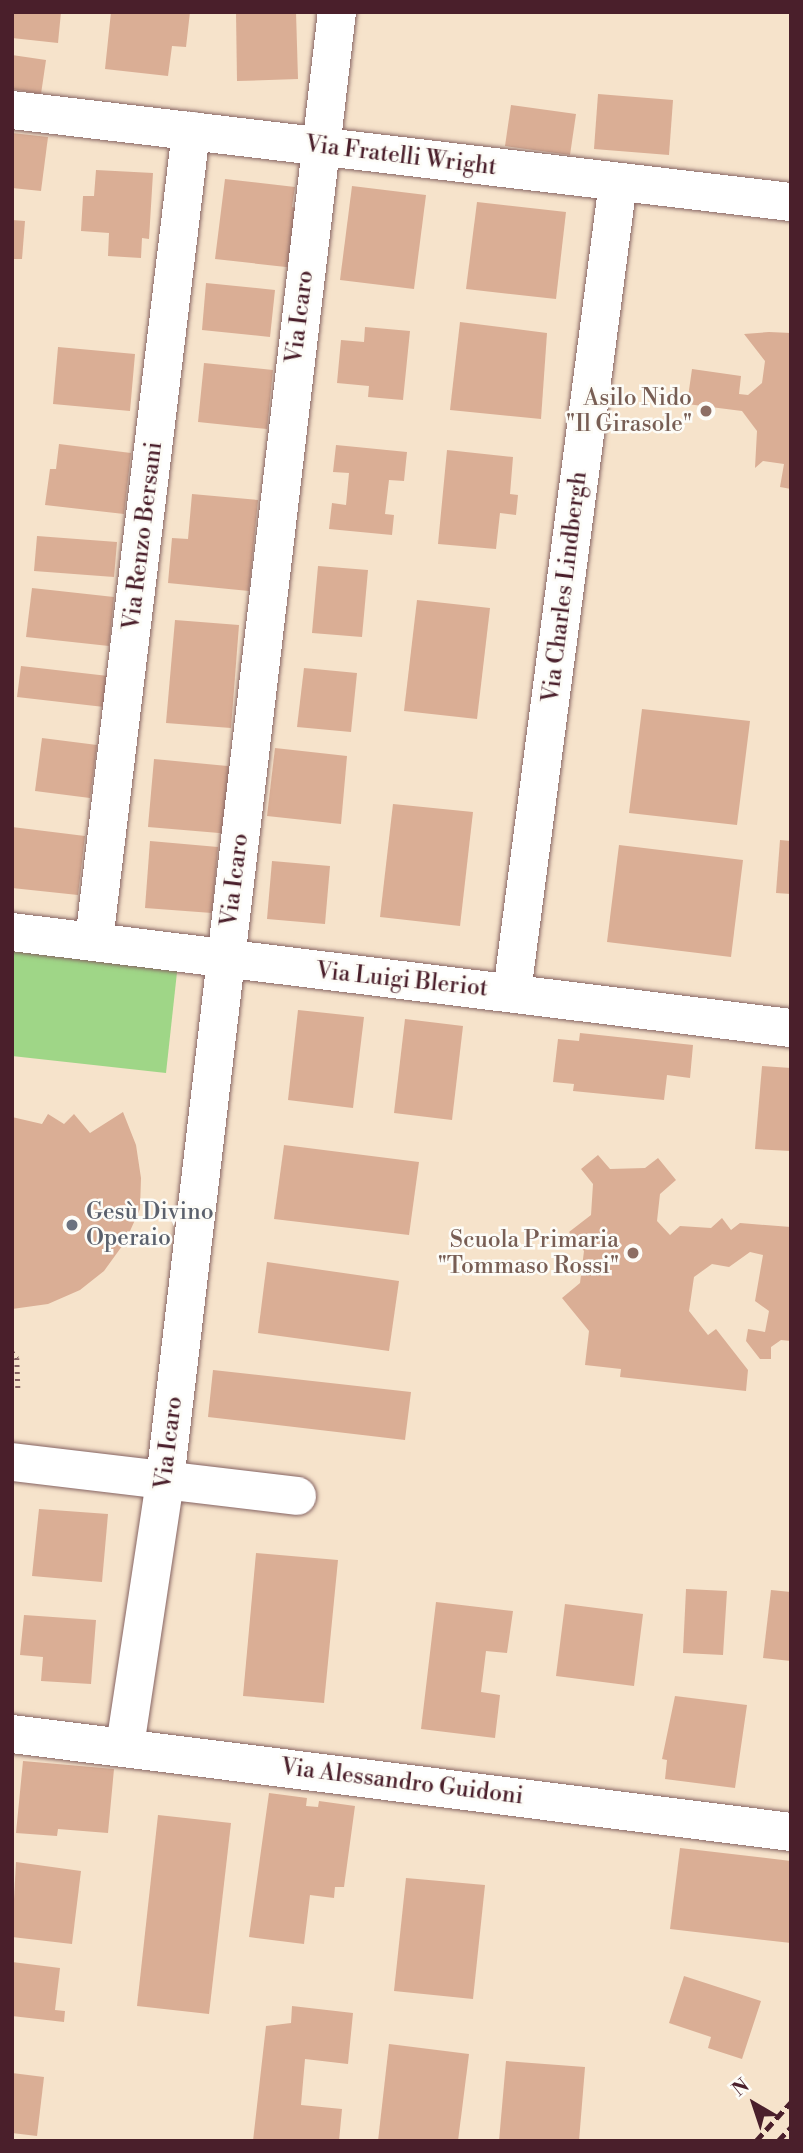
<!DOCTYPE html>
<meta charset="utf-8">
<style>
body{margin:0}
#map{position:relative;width:803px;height:2153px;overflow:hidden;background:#f6e3cb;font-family:"Libre Bodoni",serif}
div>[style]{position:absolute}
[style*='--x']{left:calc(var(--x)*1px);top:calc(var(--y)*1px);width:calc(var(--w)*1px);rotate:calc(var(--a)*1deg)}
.green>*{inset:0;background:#9fd687}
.building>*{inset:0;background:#daae95}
.path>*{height:4.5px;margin-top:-2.25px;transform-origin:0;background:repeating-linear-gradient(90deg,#866463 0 2px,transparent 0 7px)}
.roads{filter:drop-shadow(0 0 2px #866463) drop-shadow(0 0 2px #866463)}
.minor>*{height:38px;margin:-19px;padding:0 19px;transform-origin:19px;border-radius:19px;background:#fff}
.rail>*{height:5px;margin-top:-2.5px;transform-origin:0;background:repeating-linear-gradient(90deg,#4a1f2b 0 10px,transparent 0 15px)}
.dots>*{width:19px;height:19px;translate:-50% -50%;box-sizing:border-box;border:4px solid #fdfcf7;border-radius:50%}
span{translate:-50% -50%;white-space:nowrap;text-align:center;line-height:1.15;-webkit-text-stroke:5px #fdfcf7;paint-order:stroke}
.street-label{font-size:23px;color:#4a1f2b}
.education-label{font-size:23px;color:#785e54}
.right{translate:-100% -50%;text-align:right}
.worship-label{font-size:23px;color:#5b616d}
.left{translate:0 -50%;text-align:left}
.frame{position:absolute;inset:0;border:14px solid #4a1f2b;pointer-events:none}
.north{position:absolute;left:719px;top:2069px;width:70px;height:70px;-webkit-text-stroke:5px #fdfcf7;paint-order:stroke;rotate:321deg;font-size:19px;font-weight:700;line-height:28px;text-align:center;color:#4a1f2b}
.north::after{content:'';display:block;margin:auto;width:24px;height:32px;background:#4a1f2b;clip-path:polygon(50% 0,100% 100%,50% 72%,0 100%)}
</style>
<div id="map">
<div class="green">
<i style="clip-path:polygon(12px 946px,178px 963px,166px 1073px,12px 1056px)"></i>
</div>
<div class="building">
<i style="clip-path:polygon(12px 12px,61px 12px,58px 43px,12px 38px)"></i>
<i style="clip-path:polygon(111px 12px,190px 12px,186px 47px,172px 46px,168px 76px,105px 69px)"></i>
<i style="clip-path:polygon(236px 12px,296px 12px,298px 79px,237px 81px)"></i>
<i style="clip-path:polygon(12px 55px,46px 60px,41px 94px,12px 89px)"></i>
<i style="clip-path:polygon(598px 94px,673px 100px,669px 155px,594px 149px)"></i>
<i style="clip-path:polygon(511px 105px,576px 114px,570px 155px,505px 146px)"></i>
<i style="clip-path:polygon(12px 133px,48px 137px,41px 191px,12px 188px)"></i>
<i style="clip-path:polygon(96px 170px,153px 173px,149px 239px,142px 238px,141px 258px,108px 256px,109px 233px,81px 231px,83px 196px,94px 196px)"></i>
<i style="clip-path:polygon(225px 179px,295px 187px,292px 207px,302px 209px,295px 268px,215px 259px)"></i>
<i style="clip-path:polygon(352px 186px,426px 195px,414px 289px,340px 280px)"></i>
<i style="clip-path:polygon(477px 202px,566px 212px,556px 299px,466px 289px)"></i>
<i style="clip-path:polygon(12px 220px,25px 221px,22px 259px,12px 259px)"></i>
<i style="clip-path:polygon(206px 283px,275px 290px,270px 337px,202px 330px)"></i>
<i style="clip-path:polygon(460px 322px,547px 333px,541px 419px,450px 410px)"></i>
<i style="clip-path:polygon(365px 327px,410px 331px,403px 400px,368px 397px,369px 386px,337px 383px,341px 340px,364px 342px)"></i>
<i style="clip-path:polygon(769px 332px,791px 333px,791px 489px,780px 487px,784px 464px,763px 461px,755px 468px,757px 431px,742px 411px,687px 404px,692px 369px,741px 376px,739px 394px,748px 395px,762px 383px,765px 361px,744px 334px)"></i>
<i style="clip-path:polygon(58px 347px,135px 354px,130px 411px,53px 404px)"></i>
<i style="clip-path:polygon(204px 363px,273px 370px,267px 429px,198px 422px)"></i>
<i style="clip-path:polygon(59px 444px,131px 453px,124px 514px,45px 505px,50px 469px,56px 469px)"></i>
<i style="clip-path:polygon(336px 445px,407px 452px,404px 481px,389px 480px,385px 514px,394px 515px,392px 535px,329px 529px,332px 503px,346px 505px,349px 473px,333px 472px)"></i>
<i style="clip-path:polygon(447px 450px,513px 457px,510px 494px,518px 495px,516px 515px,500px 513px,496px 549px,438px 544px)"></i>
<i style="clip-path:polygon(192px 494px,258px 500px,249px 591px,168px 583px,172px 538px,188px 539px)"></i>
<i style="clip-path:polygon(37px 536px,117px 542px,114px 577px,34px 571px)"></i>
<i style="clip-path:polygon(318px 566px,368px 570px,362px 637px,312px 633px)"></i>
<i style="clip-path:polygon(32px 588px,114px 597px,109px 646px,26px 637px)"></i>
<i style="clip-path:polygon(417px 600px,490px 608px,477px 719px,404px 711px)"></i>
<i style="clip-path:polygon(175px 620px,239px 625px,231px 728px,166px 723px)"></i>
<i style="clip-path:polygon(21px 666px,108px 676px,104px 707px,17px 697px)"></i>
<i style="clip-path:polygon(304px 668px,357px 673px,351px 732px,297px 727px)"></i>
<i style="clip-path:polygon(642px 709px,750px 721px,737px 825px,629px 813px)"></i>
<i style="clip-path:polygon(42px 738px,97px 745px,90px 798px,35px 791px)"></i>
<i style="clip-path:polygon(275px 748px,347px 756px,341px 824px,267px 816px)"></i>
<i style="clip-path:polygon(154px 759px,238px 767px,231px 834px,148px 827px)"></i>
<i style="clip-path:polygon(393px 804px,473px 812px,460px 926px,380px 917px)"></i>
<i style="clip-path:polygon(12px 827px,85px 836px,78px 895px,12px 888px)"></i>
<i style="clip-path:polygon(780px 840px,791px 841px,791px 894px,776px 893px)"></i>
<i style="clip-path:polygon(150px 841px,218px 847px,212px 913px,145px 908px)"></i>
<i style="clip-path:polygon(619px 845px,743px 860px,731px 957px,607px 942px)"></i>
<i style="clip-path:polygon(272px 861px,330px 866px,325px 924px,267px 919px)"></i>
<i style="clip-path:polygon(298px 1010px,364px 1017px,353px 1108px,288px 1100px)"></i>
<i style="clip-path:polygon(405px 1019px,463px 1026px,452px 1120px,394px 1113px)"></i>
<i style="clip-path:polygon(580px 1033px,693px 1045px,690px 1078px,667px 1075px,664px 1100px,573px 1091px,574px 1084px,553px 1082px,558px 1039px,579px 1041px)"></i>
<i style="clip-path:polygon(762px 1066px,791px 1068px,791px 1151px,755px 1149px)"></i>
<i style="clip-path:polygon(123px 1112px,136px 1145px,141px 1178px,140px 1209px,125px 1242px,104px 1271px,80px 1290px,48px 1304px,12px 1309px,12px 1117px,42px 1124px,48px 1114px,64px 1124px,74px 1114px,90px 1133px)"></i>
<i style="clip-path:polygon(284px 1145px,419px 1162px,409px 1235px,274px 1219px)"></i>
<i style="clip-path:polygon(598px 1155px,610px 1169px,645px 1168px,658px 1158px,676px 1180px,660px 1194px,657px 1221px,670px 1235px,680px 1226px,711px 1228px,722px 1218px,731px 1230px,740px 1223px,791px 1227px,791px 1341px,781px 1340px,771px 1347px,771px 1359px,760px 1359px,746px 1341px,748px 1329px,765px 1332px,769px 1311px,755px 1301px,763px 1255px,750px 1252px,729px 1267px,712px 1264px,694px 1277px,689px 1311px,708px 1335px,716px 1329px,748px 1370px,746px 1391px,620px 1377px,621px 1369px,585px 1365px,589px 1331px,562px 1298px,580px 1283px,584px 1251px,569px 1232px,591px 1215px,593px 1184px,581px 1169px)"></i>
<i style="clip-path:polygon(267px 1262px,399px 1281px,389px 1351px,258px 1333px)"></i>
<i style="clip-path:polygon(213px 1370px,411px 1392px,405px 1440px,208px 1417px)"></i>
<i style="clip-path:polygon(39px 1509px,108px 1514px,102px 1582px,32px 1576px)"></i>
<i style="clip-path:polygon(256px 1553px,338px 1560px,324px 1703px,243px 1696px)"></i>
<i style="clip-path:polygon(686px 1589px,727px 1591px,723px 1655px,683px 1653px)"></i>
<i style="clip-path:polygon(771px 1590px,791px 1592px,791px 1661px,763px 1658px)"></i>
<i style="clip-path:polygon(436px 1602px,513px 1611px,507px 1653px,486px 1651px,481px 1692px,500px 1695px,495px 1738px,421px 1729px)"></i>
<i style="clip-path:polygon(565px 1604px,643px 1614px,634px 1686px,556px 1676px)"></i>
<i style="clip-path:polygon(24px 1615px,96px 1620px,91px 1684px,41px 1681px,43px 1657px,20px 1655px)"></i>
<i style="clip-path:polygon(675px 1696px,747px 1705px,735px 1788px,665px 1779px,667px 1760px,662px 1759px)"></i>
<i style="clip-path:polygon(23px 1761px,114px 1769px,108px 1833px,58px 1829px,57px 1836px,16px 1833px)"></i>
<i style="clip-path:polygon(269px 1793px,307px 1798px,306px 1806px,318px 1807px,319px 1801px,355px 1806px,344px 1887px,335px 1887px,334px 1898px,310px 1895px,304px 1944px,249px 1937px)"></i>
<i style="clip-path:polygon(158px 1815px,231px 1823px,209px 2014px,137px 2006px)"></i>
<i style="clip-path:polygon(680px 1848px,791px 1861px,791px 1943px,670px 1929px)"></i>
<i style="clip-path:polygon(16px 1862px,81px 1871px,72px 1944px,12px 1937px)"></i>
<i style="clip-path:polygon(406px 1878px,485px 1885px,473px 1999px,394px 1991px)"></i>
<i style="clip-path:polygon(12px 1962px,60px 1968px,55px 2010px,65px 2011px,64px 2022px,12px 2016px)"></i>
<i style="clip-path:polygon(684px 1976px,761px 2001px,742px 2059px,708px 2048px,711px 2037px,669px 2023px)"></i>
<i style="clip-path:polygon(292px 2006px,353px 2013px,348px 2064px,305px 2059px,301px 2105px,342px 2109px,339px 2141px,253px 2141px,266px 2026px,291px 2023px)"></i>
<i style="clip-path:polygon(389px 2044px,469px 2054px,458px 2141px,378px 2141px)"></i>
<i style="clip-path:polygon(506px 2061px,585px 2067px,579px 2141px,499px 2141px)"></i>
<i style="clip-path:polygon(12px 2073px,44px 2077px,37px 2136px,12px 2133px)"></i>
</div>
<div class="path">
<i style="--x:12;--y:1352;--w:8;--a:50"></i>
<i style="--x:17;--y:1358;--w:33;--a:88"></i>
</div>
<div class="roads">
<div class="minor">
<i style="--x:12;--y:110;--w:784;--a:6.74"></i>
<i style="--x:12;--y:932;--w:785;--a:7.03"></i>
<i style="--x:94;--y:941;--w:816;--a:-83.17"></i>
<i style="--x:512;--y:992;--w:817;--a:-82.54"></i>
<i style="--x:12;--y:1462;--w:287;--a:6.8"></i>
<i style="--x:12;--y:1734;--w:785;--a:7.17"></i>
<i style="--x:125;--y:1746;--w:269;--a:-81.4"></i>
<i style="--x:165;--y:1480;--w:1478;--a:-83.32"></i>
</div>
</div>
<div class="rail">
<i style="--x:756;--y:2141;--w:52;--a:-48.1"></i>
<i style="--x:778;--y:2141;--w:19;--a:-47"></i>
</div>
<div class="dots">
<i style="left:706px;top:411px;background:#8d6e63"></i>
<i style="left:72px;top:1225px;background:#6b7280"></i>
<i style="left:633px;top:1253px;background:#8d6e63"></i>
</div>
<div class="street-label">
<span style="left:401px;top:156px;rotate:7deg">Via Fratelli Wright</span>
<span style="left:300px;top:317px;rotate:-83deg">Via Icaro</span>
<span style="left:143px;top:536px;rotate:-83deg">Via Renzo Bersani</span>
<span style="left:565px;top:587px;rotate:-83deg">Via Charles Lindbergh</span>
<span style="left:235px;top:880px;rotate:-83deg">Via Icaro</span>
<span style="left:402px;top:980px;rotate:6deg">Via Luigi Bleriot</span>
<span style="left:169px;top:1443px;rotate:-83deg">Via Icaro</span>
<span style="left:402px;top:1782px;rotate:7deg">Via Alessandro Guidoni</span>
</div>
<div class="education-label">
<span class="right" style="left:692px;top:411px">Asilo Nido<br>"Il Girasole"</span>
<span class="right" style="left:619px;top:1253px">Scuola Primaria<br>"Tommaso Rossi"</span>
</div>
<div class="worship-label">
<span class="left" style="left:86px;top:1225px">Gesù Divino<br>Operaio</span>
</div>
<div class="frame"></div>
<div class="north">N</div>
</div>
